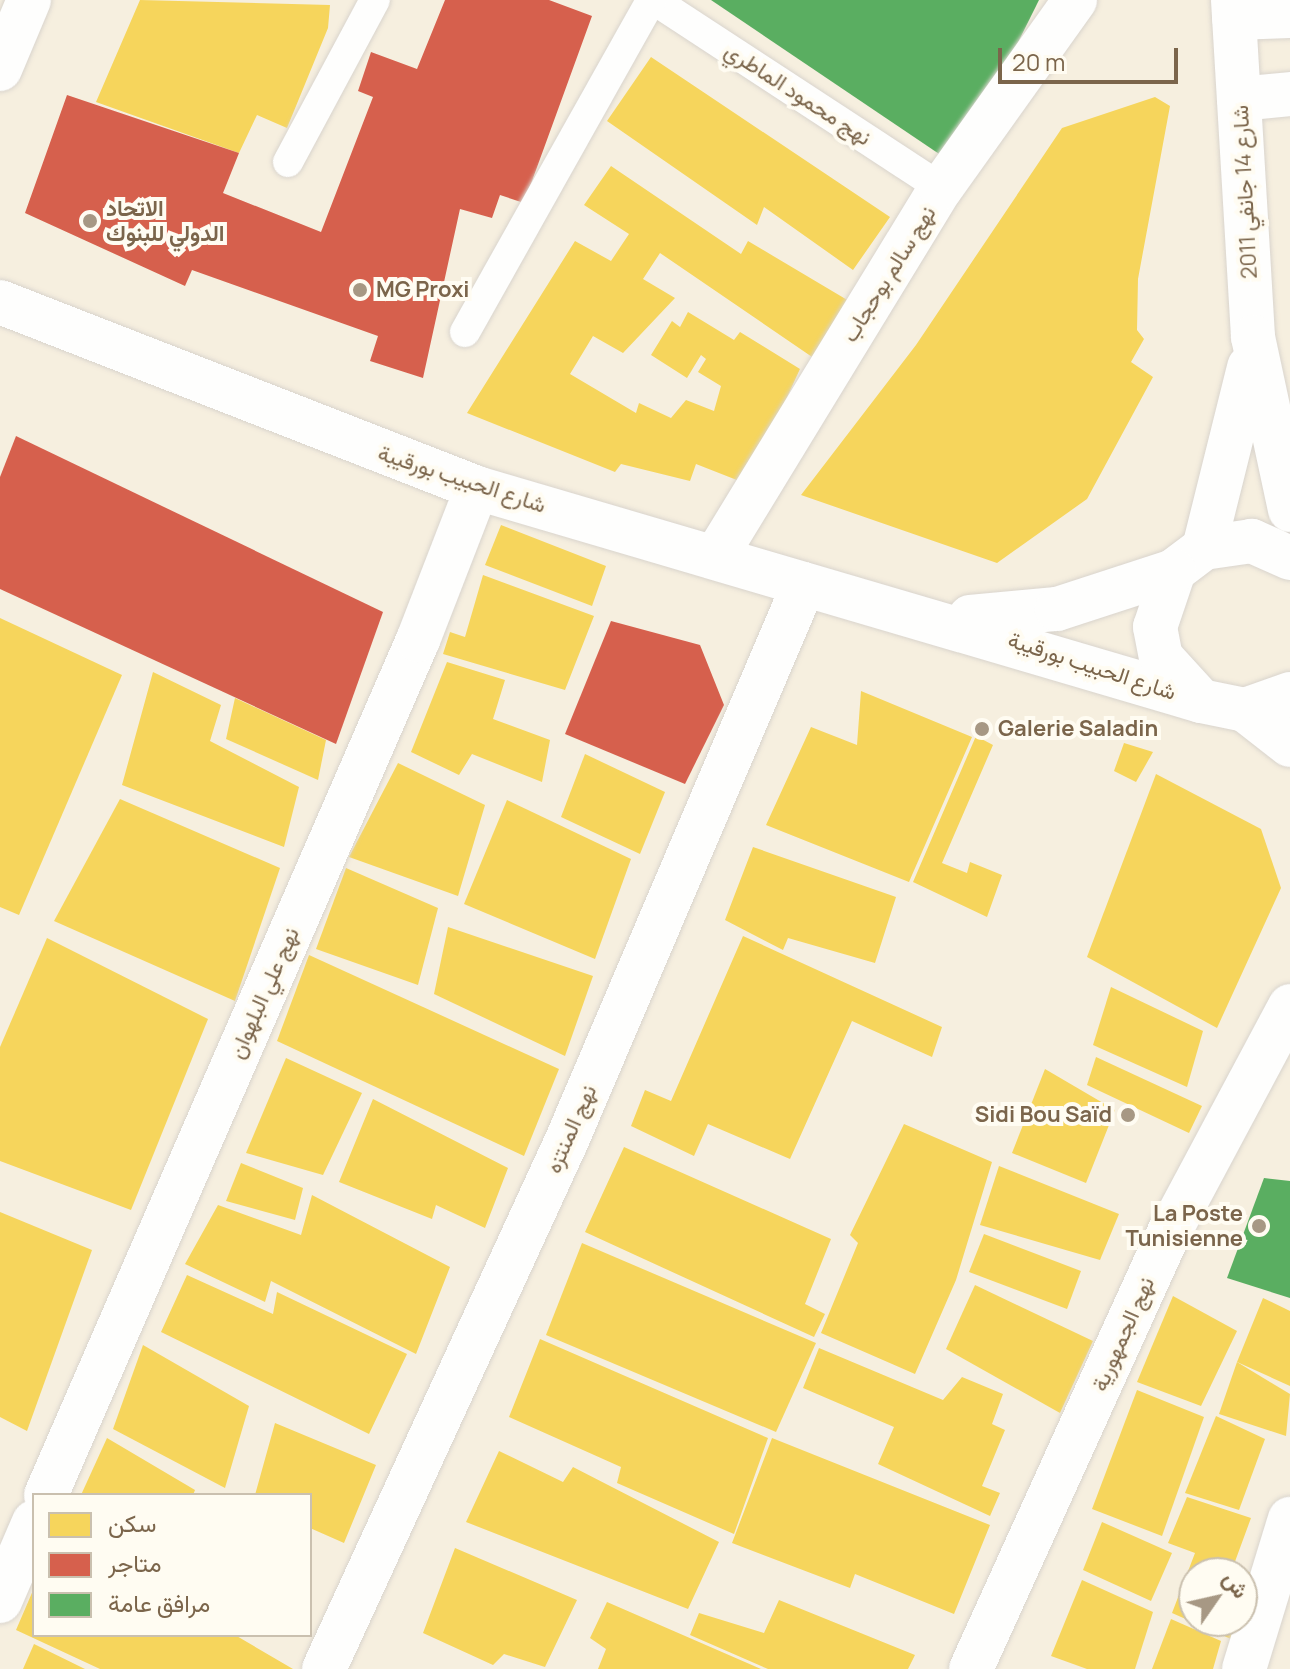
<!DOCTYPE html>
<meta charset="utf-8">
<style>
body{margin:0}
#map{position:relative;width:1290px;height:1669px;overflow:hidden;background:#faf7ef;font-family:Manrope,Vazirmatn,sans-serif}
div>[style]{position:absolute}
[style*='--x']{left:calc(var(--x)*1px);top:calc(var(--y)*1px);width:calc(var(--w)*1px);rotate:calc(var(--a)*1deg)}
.residential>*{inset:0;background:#f6efdf}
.homes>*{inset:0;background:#f6d55c}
.shops>*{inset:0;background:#d6604d}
.public>*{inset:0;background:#5aae61}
.roads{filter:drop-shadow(0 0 2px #d9d4cd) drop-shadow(0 0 2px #d9d4cd)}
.lane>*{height:30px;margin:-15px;padding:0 15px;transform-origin:15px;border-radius:15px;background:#fefefd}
.street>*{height:44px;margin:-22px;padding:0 22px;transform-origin:22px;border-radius:22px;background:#fefefd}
.secondary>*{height:44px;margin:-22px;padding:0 22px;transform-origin:22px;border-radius:22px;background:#fefefd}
.dots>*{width:22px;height:22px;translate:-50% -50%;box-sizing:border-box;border:4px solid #fffcf2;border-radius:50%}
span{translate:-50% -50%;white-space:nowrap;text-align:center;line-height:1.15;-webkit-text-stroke:8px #fffcf2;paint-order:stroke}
.street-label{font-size:22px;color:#7b654b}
.poi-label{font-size:22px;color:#7b654b;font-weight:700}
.left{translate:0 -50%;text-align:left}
.right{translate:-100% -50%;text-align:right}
.legend{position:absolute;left:32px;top:1493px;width:280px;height:144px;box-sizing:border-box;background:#fffcf2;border:2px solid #cac0af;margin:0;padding:10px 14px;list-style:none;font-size:24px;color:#7b654b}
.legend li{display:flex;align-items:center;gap:16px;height:40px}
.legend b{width:40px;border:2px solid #cac0af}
.north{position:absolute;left:1178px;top:1557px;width:80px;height:80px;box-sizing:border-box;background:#fffcf2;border:2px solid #cac0af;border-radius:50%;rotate:56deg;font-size:22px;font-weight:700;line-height:32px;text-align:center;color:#7b654b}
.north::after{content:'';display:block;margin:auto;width:28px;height:36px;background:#a79884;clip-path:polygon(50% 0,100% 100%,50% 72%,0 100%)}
.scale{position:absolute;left:998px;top:48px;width:180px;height:36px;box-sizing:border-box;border:4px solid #7b654b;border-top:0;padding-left:10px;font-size:24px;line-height:28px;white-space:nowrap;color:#7b654b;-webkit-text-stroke:6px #fffcf2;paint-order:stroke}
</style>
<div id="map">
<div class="residential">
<i style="clip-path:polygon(evenodd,0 0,1290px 0,1290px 1669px,0 1669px,0 0,34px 1495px,310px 1495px,310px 1635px,34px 1635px,34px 1495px,0 0,1194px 1573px,1242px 1573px,1242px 1621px,1194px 1621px,1194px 1573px)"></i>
</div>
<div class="homes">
<i style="clip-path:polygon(140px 0,330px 5px,328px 28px,287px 128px,257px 115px,239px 153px,96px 102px)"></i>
<i style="clip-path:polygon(651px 57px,890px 217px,853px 270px,764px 207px,757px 225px,607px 121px)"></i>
<i style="clip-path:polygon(1155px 97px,1170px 106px,1138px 279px,1137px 330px,1144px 339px,1131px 362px,1153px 377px,1087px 499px,997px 563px,801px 495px,916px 345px,1062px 128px)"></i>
<i style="clip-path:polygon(611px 166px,741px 254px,748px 241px,854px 304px,818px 361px,660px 253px,643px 279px,675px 298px,623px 353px,593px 336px,570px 374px,636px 413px,639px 403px,671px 418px,686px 400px,714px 411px,721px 386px,698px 372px,706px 359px,701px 355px,687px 378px,651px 355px,672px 321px,680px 327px,688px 312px,734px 340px,740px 332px,800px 369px,747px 484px,696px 464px,690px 481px,621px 464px,615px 472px,467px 413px,575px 241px,611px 261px,629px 234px,584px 205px)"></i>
<i style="clip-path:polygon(501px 525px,606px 566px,592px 606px,485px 565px)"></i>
<i style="clip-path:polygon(483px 575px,594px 616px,565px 690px,443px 654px,450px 632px,465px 637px)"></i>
<i style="clip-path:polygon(0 618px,122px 675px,19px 915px,0 907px)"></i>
<i style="clip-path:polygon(447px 662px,505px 680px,493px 719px,550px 740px,542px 782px,472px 754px,459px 775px,411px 752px)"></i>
<i style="clip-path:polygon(153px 672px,221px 705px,210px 741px,299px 787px,284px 847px,122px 785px)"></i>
<i style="clip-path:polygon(861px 691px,972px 737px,909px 882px,766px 825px,811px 727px,857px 745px)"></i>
<i style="clip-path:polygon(235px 698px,326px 740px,318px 780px,226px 739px)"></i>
<i style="clip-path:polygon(976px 736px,993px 745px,942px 863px,967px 873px,970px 862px,1002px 875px,987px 917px,913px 882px)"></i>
<i style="clip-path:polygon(1124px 743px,1153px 752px,1136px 782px,1114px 771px)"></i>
<i style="clip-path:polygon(585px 754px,665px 792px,640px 854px,561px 817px)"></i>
<i style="clip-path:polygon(398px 763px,485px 805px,458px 896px,349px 857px)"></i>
<i style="clip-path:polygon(1156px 774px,1261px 829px,1281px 888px,1217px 1028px,1087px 957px)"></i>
<i style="clip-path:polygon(120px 799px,280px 868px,235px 1001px,54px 921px)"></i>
<i style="clip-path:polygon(507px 800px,631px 859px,595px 959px,464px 904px)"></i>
<i style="clip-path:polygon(753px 847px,896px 897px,875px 963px,788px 938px,783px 950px,725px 920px)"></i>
<i style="clip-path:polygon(346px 868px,438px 908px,418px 985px,316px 949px)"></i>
<i style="clip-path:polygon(448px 927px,593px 976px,565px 1056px,434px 994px)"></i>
<i style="clip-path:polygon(743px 936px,942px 1027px,932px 1057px,852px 1021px,790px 1159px,708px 1124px,694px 1156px,631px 1126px,645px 1090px,671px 1101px)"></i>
<i style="clip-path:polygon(47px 938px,208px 1019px,131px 1210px,0 1161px,0 1047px)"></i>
<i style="clip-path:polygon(309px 955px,559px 1069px,524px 1156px,277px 1041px)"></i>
<i style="clip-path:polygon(1111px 987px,1203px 1031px,1187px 1087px,1093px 1045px)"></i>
<i style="clip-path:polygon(1096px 1057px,1202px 1106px,1189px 1133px,1087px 1085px)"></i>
<i style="clip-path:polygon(286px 1058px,362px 1093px,323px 1175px,246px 1153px)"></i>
<i style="clip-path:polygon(1045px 1069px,1115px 1110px,1086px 1183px,1012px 1153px)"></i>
<i style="clip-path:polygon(373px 1099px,508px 1168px,485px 1228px,436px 1205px,432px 1219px,339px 1182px)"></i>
<i style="clip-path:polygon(904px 1124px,992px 1162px,956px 1280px,915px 1374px,821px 1333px,858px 1243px,850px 1235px)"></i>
<i style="clip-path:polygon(624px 1147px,831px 1239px,805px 1304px,825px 1314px,814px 1337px,585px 1232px)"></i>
<i style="clip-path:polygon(241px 1163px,303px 1188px,295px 1220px,226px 1201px)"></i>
<i style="clip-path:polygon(999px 1166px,1119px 1214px,1100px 1260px,980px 1225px)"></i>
<i style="clip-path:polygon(312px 1195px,450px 1267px,416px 1354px,271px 1281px,265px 1302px,185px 1264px,218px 1205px,301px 1235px)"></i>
<i style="clip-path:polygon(0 1212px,92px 1250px,27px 1431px,0 1417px)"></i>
<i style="clip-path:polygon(984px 1234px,1081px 1271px,1067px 1309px,969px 1272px)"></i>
<i style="clip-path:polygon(582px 1243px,816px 1343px,776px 1432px,546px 1335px)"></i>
<i style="clip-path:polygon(187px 1275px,273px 1314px,277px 1292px,407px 1354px,369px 1434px,161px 1332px)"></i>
<i style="clip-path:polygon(975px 1285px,1093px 1341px,1060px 1413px,946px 1349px)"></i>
<i style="clip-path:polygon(1173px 1296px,1237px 1331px,1201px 1406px,1137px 1382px)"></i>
<i style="clip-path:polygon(1263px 1298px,1290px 1311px,1290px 1386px,1237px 1362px)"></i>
<i style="clip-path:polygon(540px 1339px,768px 1438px,734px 1534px,617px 1483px,621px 1467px,509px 1417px)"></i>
<i style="clip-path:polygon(143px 1345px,249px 1406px,225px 1488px,113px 1429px)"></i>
<i style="clip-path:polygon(819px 1348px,943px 1400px,962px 1377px,1003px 1394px,992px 1424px,1005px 1430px,982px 1486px,1000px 1493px,990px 1516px,878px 1464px,894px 1427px,803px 1388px)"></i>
<i style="clip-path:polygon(1237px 1362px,1290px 1394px,1286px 1436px,1219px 1414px)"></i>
<i style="clip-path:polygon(1137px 1390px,1204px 1417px,1162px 1536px,1092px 1509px)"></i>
<i style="clip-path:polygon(1216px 1416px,1265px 1439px,1239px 1510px,1185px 1493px)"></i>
<i style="clip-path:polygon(275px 1423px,376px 1465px,344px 1543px,310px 1528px,310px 1495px,255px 1495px)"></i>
<i style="clip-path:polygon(107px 1438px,195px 1490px,193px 1495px,81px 1495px)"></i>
<i style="clip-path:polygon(772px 1438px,990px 1525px,954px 1614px,855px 1574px,850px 1588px,732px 1543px)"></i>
<i style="clip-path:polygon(499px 1451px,563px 1482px,573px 1467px,719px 1542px,688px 1609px,466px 1522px)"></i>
<i style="clip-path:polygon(1187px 1497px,1251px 1518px,1233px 1567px,1252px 1573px,1242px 1602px,1242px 1573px,1194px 1573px,1194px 1621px,1237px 1621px,1231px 1639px,1172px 1613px,1195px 1553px,1168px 1543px)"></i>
<i style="clip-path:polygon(1102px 1522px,1172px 1553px,1151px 1601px,1083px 1570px)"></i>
<i style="clip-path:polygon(455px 1548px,577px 1600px,545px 1667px,504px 1654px,493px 1665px,423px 1633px)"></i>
<i style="clip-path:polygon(1082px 1580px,1153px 1612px,1135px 1669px,1087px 1669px,1051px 1656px)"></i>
<i style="clip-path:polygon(34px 1588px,34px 1635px,235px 1635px,293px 1669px,100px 1669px,16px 1630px)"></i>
<i style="clip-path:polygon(779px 1600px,915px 1655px,908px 1669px,768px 1669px,690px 1635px,699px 1613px,764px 1633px)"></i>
<i style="clip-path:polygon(607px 1602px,761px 1669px,598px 1669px,606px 1649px,590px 1638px)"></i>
<i style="clip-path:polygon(1171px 1619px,1221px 1641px,1213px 1669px,1152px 1669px)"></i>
<i style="clip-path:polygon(34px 1644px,85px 1669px,23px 1669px)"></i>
</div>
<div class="shops">
<i style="clip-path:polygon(445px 0,549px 0,592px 16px,524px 203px,500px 195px,492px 218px,460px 209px,423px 378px,370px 361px,378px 336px,192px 270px,185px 286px,25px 213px,67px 95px,239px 153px,223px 193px,321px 232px,373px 97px,358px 91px,371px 52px,417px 69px)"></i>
<i style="clip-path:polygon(16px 436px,383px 612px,336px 744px,0 589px,0 477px)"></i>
<i style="clip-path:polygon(611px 621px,700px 645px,724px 705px,685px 784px,565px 734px)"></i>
</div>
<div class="public">
<i style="clip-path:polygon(711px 0,1039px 0,957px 166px)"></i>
<i style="clip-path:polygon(1264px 1178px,1290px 1181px,1290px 1298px,1227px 1278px)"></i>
</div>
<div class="roads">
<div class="lane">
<i style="--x:654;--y:0;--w:343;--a:33.2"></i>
<i style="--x:288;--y:162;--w:184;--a:-61.8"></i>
<i style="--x:465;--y:332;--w:381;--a:-60.7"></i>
</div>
<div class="street">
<i style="--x:0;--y:69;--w:75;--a:-67.2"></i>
<i style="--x:716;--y:556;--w:431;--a:-58.6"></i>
<i style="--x:941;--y:188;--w:231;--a:-54.5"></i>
<i style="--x:1245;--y:710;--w:57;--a:37.9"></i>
<i style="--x:46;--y:1495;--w:932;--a:-66.49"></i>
<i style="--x:418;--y:640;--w:163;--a:-68.8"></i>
<i style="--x:0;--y:1601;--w:86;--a:-66.7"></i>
<i style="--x:324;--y:1669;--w:582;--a:-65.33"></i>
<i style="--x:567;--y:1140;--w:604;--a:-66.91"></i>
<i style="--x:971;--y:1669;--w:481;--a:-65.6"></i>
<i style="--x:1170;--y:1231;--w:255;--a:-61.9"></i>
<i style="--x:1244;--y:1669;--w:157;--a:-73"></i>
</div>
<div class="secondary">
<i style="--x:1233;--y:0;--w:338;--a:86.6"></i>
<i style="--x:1253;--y:337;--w:177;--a:77.9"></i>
<i style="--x:1234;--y:18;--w:56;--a:-2"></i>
<i style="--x:1239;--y:99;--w:51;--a:-5.6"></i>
<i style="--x:0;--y:302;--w:512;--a:21.3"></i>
<i style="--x:477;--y:488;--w:755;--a:16.39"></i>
<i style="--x:1204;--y:548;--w:187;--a:-76"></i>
<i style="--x:1290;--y:558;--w:42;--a:-155.9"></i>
<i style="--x:1252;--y:541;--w:49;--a:171.7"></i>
<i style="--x:1204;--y:548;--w:38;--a:143"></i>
<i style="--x:1174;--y:571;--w:59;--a:108.7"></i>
<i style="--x:1155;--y:627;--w:31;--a:79"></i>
<i style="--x:1161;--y:657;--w:59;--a:47.7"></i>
<i style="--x:1201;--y:701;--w:45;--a:11.6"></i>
<i style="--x:1245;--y:710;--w:48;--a:-19.6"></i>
<i style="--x:970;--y:617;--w:87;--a:-5.3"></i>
<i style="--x:1057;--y:609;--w:123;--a:-18"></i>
</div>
</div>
<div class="dots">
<i style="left:90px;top:221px;background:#a79884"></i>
<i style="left:360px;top:290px;background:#a79884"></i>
<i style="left:982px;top:729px;background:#a79884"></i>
<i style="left:1128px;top:1115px;background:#a79884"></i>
<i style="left:1259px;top:1226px;background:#a79884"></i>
</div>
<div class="street-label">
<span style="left:798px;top:94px;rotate:33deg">نهج محمود الماطري</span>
<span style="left:1245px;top:192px;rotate:-93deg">شارع 14 جانفي 2011</span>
<span style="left:889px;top:274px;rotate:-58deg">نهج سالم بوحجاب</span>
<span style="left:462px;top:479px;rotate:18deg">شارع الحبيب بورقيبة</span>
<span style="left:1092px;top:666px;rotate:18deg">شارع الحبيب بورقيبة</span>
<span style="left:264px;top:993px;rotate:-66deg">نهج علي البلهوان</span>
<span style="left:571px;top:1129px;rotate:-66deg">نهج المنتزه</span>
<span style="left:1123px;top:1334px;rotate:-66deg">نهج الجمهورية</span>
</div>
<div class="poi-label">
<span class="left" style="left:106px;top:221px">الاتحاد<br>الدولي للبنوك</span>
<span class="left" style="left:376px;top:290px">MG Proxi</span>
<span class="left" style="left:998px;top:729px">Galerie Saladin</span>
<span class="right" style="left:1112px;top:1115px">Sidi Bou Saïd</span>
<span class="right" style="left:1243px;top:1226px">La Poste<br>Tunisienne</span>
</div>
<ul class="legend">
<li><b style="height:22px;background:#f6d55c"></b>سكن</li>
<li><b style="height:22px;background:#d6604d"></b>متاجر</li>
<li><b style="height:22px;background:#5aae61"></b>مرافق عامة</li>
</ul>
<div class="north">ش</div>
<div class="scale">20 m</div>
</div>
